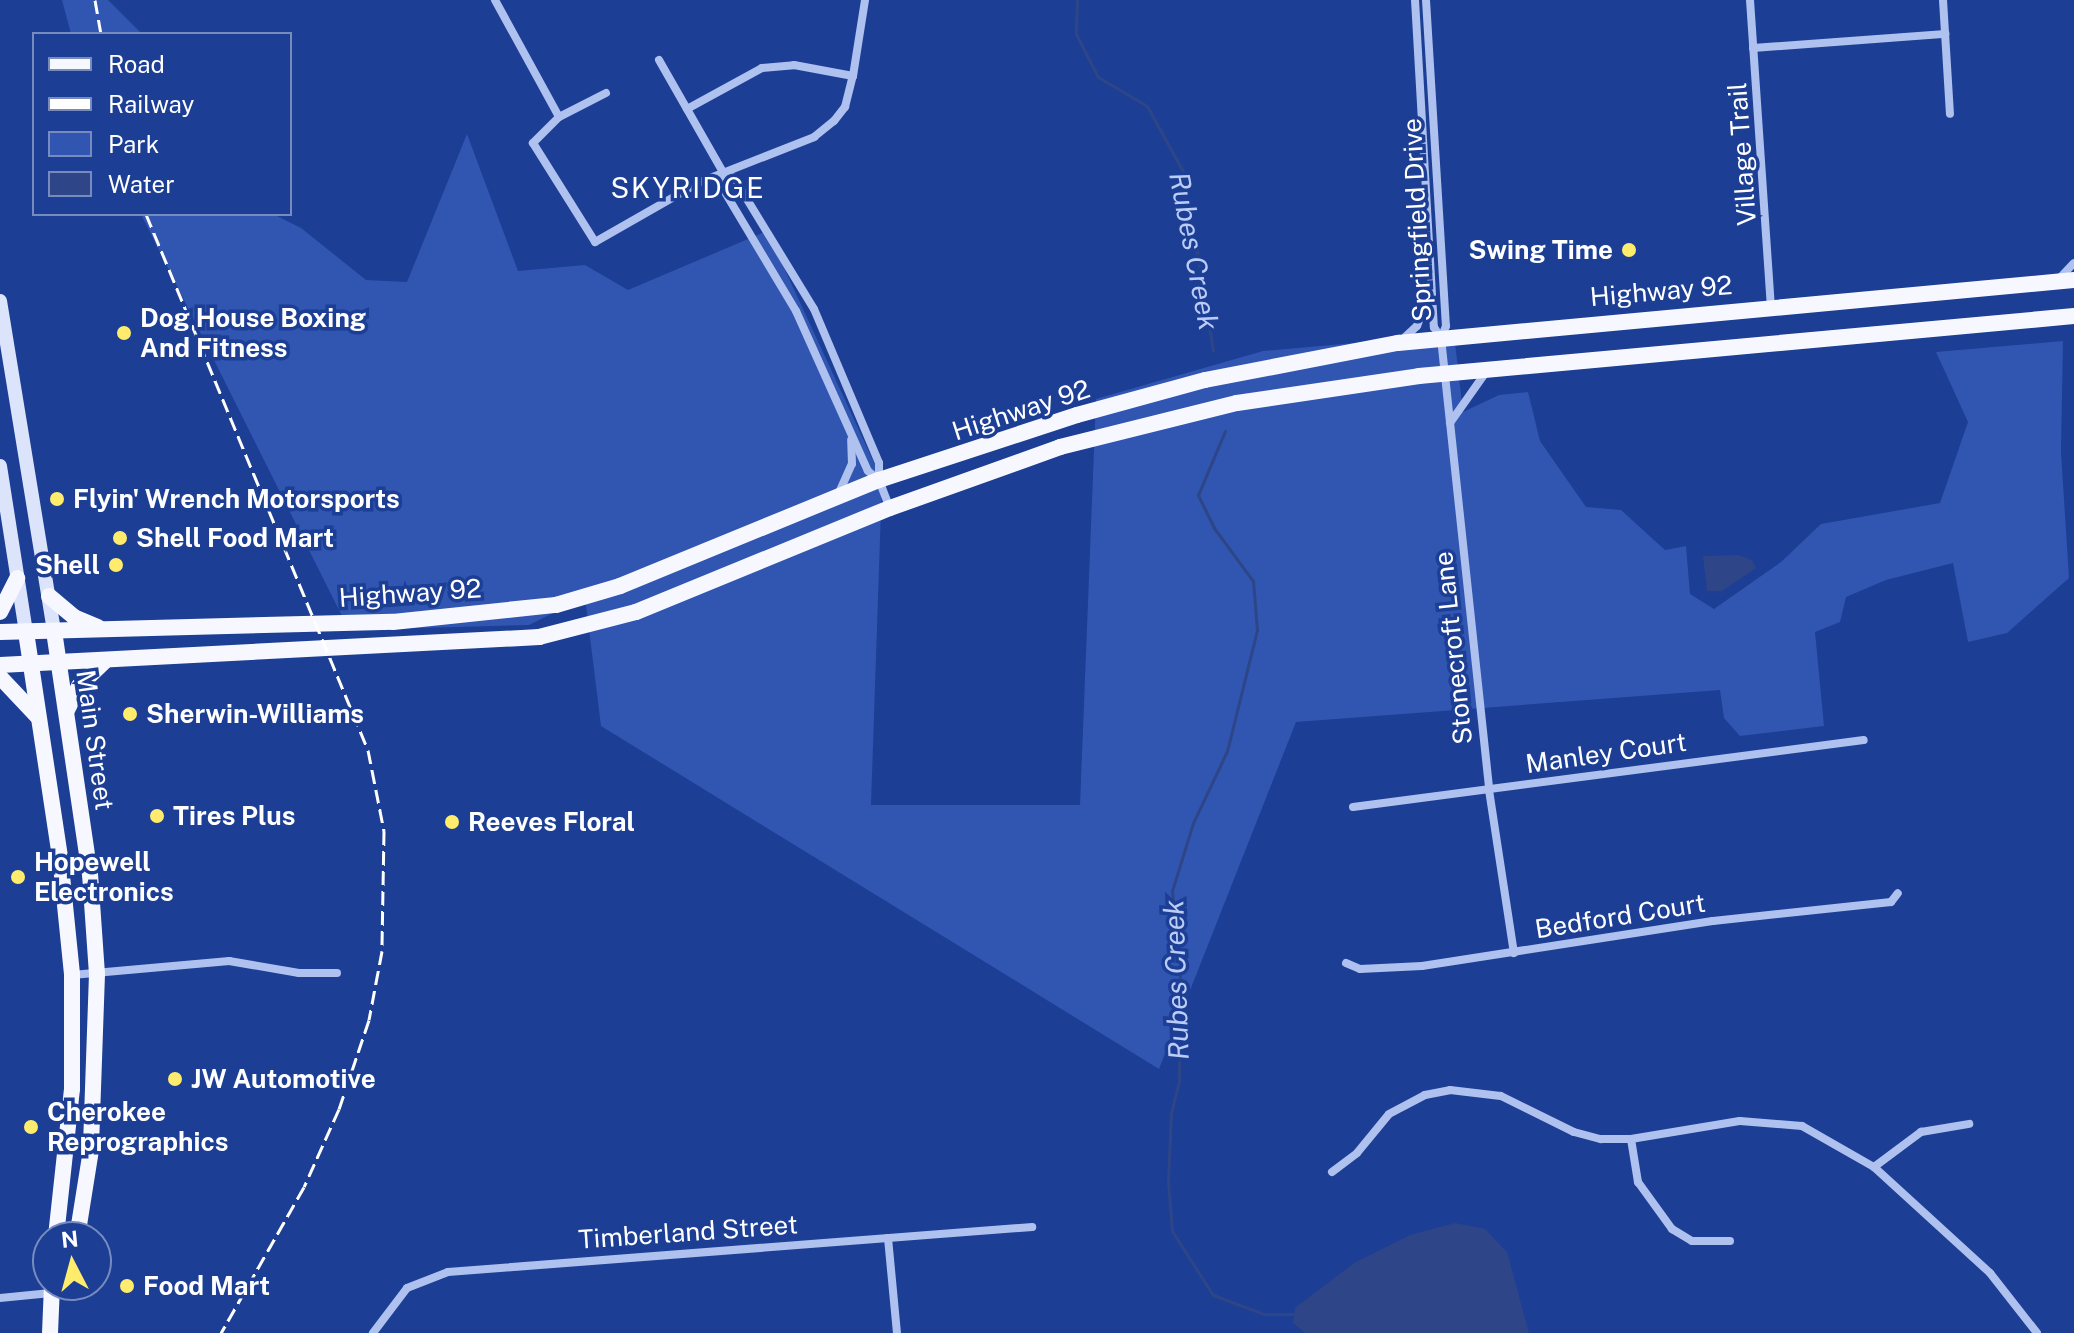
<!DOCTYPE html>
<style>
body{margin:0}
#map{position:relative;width:2074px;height:1333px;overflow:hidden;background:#1c3e94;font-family:"Public Sans",sans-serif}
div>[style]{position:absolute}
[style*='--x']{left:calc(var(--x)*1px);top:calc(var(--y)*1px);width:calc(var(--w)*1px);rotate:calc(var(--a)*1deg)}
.green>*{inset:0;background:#3056b2}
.water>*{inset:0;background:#2e4687}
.stream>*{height:3px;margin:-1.5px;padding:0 1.5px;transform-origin:1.5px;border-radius:1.5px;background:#2e4687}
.street>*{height:8px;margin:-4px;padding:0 4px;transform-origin:4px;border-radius:4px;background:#afc1ef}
.secondary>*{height:14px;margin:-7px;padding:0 7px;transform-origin:7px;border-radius:7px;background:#dce4fb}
.primary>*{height:16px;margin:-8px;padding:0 8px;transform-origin:8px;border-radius:8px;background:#f7f8ff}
.rail>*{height:3px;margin-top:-1.5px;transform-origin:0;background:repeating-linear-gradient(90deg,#fff 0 14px,transparent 0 20px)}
.dots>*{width:22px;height:22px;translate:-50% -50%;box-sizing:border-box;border:4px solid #1c3e94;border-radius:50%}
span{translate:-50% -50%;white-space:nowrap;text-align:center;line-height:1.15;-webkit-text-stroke:7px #1c3e94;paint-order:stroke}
.street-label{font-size:26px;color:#fff}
.poi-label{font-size:26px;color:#fff;font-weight:700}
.right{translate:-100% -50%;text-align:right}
.left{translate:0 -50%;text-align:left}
.neighbourhood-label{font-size:28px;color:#fff;letter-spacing:2px}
.water-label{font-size:28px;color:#bbccf6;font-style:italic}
.legend{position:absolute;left:32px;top:32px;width:260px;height:184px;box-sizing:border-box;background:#1c3e94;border:2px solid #778bbf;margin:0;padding:10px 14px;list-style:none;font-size:24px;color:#fff}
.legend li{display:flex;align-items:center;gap:16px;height:40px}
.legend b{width:40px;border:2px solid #778bbf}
.north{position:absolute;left:32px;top:1221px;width:80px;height:80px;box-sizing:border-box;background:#1c3e94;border:2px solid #778bbf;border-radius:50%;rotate:354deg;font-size:22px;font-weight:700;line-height:32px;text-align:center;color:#fff}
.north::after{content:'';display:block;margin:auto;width:28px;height:36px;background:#ffec6d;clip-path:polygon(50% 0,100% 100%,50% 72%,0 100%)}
</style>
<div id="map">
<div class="green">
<i style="clip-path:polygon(62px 0,108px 0,142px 34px,71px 34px)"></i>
<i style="clip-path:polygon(467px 134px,518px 271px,585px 265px,628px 290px,767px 231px,882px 480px,871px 805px,1080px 805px,1096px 399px,1263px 351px,1454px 334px,1463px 412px,1499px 395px,1528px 392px,1540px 441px,1586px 507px,1621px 510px,1665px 550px,1686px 546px,1690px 594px,1714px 609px,1781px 562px,1821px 524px,1940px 503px,1968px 422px,1936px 352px,2063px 341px,2061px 452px,2069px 578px,2007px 633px,1968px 642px,1953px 563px,1886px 580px,1846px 597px,1840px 622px,1815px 632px,1824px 726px,1740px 736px,1724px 718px,1720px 690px,1296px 722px,1159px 1069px,601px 726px,585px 597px,529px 625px,349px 630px,141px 214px,273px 214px,301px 228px,366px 280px,407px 282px)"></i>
</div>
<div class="water">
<i style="clip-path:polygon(1739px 555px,1752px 560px,1756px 568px,1722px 591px,1707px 591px,1703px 556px)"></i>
<i style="clip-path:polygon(1455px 1223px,1485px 1229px,1507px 1252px,1529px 1333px,1305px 1333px,1293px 1323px,1295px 1308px,1354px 1263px,1410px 1235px)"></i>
</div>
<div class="stream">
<i style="--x:1077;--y:0;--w:34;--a:92"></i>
<i style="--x:1076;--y:34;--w:48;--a:62.9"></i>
<i style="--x:1098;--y:77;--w:57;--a:30.6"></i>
<i style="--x:1147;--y:106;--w:77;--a:61.1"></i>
<i style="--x:1184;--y:173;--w:180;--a:80.7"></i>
<i style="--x:1225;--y:431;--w:69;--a:112.9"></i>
<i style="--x:1198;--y:495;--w:37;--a:64"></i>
<i style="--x:1214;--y:528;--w:66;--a:53.7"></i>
<i style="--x:1253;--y:581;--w:49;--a:85.3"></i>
<i style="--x:1257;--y:630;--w:125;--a:103.9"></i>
<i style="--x:1227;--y:751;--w:80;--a:115.3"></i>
<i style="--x:1193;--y:823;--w:71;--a:107.2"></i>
<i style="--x:1172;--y:891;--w:71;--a:83.6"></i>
<i style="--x:1180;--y:962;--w:119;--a:90.5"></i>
<i style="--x:1179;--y:1081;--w:33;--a:104"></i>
<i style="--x:1171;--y:1113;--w:68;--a:92.5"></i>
<i style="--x:1168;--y:1181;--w:50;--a:85.4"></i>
<i style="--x:1172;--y:1231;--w:76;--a:57.4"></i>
<i style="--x:1213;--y:1295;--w:54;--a:20.4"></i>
<i style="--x:1264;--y:1314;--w:32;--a:0"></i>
</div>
<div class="street">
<i style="--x:495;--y:0;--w:133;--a:61.3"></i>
<i style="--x:1415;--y:0;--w:328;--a:86.7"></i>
<i style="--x:1434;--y:327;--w:13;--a:58"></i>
<i style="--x:1441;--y:338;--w:455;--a:83.9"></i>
<i style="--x:1489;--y:790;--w:165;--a:81.3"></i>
<i style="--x:1426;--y:0;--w:327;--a:86.5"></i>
<i style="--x:1446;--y:326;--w:13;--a:113"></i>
<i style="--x:1750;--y:0;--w:306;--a:86.1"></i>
<i style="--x:1943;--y:0;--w:114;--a:86.5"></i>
<i style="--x:1753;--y:48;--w:193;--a:-4.2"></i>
<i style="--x:659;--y:60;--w:129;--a:60.3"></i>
<i style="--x:723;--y:172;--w:13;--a:29"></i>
<i style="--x:734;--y:178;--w:153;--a:58.6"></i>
<i style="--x:814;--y:309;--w:167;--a:67.1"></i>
<i style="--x:879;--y:463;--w:17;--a:90"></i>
<i style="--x:879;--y:480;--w:30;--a:69"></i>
<i style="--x:606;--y:93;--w:53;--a:152.9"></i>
<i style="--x:559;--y:117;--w:37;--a:135"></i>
<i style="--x:533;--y:143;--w:117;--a:57.9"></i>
<i style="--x:595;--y:242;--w:121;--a:-29.7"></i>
<i style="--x:700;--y:182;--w:123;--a:-21.5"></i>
<i style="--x:814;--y:137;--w:26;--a:-39"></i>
<i style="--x:834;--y:121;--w:18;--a:-52"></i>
<i style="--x:845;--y:107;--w:32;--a:-76"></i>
<i style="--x:853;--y:76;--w:77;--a:-81"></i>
<i style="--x:687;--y:109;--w:85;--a:-28.7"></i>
<i style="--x:762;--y:68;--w:32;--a:-5"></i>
<i style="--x:794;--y:65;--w:60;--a:10.6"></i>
<i style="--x:723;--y:172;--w:12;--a:104"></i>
<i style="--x:720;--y:184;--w:148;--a:59.1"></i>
<i style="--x:796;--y:311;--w:175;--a:65.8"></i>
<i style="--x:868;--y:471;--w:14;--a:39"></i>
<i style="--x:2058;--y:280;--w:23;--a:-47"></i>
<i style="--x:1403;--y:339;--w:19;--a:-43"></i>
<i style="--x:1417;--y:326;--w:31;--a:-68"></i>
<i style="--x:1450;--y:423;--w:62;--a:-54.8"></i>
<i style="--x:838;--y:495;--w:34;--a:-66"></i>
<i style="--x:852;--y:464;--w:24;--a:-92"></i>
<i style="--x:1353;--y:807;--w:515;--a:-7.47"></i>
<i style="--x:1346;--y:963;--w:15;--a:23"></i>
<i style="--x:1360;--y:969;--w:62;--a:-2.8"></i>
<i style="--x:1422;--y:966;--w:294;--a:-8.8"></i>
<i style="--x:1713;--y:921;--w:179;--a:-6.1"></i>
<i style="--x:1891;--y:902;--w:11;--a:-52"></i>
<i style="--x:72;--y:975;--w:158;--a:-5.1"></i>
<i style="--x:229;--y:961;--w:71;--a:9.7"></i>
<i style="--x:299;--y:973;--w:38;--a:0"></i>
<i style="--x:1631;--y:1139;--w:44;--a:80.8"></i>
<i style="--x:1638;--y:1182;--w:58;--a:54.1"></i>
<i style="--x:1672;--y:1229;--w:23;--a:31"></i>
<i style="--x:1692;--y:1241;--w:38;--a:0"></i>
<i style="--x:1874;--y:1167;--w:59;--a:-36.7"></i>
<i style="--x:1921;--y:1132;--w:49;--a:-9.5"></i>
<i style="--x:1332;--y:1172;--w:31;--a:-37"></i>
<i style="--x:1357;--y:1153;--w:50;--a:-50.6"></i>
<i style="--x:1389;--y:1114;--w:41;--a:-27.8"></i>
<i style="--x:1425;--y:1095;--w:25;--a:-11"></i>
<i style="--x:1450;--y:1090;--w:51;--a:6.7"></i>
<i style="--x:1501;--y:1096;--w:81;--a:26.3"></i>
<i style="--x:1574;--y:1132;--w:28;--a:15"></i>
<i style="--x:1601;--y:1139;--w:30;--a:0"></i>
<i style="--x:1631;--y:1139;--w:110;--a:-9.4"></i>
<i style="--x:1740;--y:1121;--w:62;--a:4.6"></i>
<i style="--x:1802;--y:1126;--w:83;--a:29.7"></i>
<i style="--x:1874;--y:1167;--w:157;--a:42.4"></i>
<i style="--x:1990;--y:1273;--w:76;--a:51.9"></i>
<i style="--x:888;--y:1238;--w:95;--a:84.6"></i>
<i style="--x:0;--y:1298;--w:51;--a:-5.6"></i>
<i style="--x:373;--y:1333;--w:56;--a:-52.9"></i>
<i style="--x:407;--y:1288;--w:44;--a:-21.3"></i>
<i style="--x:448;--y:1272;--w:586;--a:-4.41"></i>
</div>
<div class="secondary">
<i style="--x:0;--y:301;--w:334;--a:80.7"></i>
<i style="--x:0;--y:466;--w:168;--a:81.1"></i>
</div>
<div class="primary">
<i style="--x:49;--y:596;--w:33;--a:40"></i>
<i style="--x:74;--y:617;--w:26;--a:23"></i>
<i style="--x:0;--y:612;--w:38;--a:-63"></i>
<i style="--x:54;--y:631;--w:246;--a:81.6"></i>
<i style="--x:90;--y:874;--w:100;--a:86"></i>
<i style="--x:97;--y:974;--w:176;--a:92"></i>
<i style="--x:91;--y:1150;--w:88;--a:99.1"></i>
<i style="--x:0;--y:632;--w:393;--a:-1.5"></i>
<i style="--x:393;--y:622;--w:164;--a:-6"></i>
<i style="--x:556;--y:605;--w:67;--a:-16.5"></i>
<i style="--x:620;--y:586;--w:280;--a:-22.3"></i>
<i style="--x:879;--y:480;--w:208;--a:-18.2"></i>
<i style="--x:1077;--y:415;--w:133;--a:-15.3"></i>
<i style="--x:1205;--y:380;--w:197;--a:-10.9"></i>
<i style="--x:1398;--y:343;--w:679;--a:-5.32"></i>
<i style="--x:26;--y:632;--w:227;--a:81.4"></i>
<i style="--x:60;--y:856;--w:120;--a:84.2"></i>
<i style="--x:72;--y:975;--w:114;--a:90"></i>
<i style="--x:72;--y:1089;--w:149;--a:96.2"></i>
<i style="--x:0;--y:665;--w:540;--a:-2.97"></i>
<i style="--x:539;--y:637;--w:100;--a:-14.5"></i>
<i style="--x:636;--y:612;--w:274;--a:-22.3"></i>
<i style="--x:890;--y:508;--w:181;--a:-19.7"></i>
<i style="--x:1060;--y:447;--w:182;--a:-14"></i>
<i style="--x:1237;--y:403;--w:184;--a:-8.4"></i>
<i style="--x:1419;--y:376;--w:658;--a:-5.23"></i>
<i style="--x:0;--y:677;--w:54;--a:46.5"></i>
<i style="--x:67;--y:710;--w:27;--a:-63"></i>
<i style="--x:79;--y:686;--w:35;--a:-44"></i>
<i style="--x:50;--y:1333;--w:48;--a:-87.6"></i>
</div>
<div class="rail">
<i style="--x:95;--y:0;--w:35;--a:80"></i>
<i style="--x:146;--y:214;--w:580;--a:67.5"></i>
<i style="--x:368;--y:750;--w:83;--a:78.8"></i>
<i style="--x:384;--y:831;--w:120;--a:91"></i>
<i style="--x:382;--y:951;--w:70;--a:100.7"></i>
<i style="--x:369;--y:1020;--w:94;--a:108.6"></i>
<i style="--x:339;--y:1109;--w:85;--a:114.2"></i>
<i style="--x:304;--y:1187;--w:168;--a:119.6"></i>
</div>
<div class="dots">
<i style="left:1629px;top:250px;background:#ffec6d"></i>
<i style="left:124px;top:333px;background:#ffec6d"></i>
<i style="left:57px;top:499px;background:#ffec6d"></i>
<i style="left:120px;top:538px;background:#ffec6d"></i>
<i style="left:116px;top:565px;background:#ffec6d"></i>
<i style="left:130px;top:714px;background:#ffec6d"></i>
<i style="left:157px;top:816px;background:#ffec6d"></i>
<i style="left:452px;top:822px;background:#ffec6d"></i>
<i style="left:18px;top:877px;background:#ffec6d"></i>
<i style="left:175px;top:1079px;background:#ffec6d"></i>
<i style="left:31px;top:1127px;background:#ffec6d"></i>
<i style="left:127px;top:1286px;background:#ffec6d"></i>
</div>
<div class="street-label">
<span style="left:1742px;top:154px;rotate:-94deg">Village Trail</span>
<span style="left:1417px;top:220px;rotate:-93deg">Springfield Drive</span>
<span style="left:1661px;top:291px;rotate:-5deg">Highway 92</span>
<span style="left:1021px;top:410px;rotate:-18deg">Highway 92</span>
<span style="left:410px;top:593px;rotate:-4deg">Highway 92</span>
<span style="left:1453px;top:648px;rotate:-96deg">Stonecroft Lane</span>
<span style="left:95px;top:740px;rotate:82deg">Main Street</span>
<span style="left:1606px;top:753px;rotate:-8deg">Manley Court</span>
<span style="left:1620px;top:916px;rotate:-9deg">Bedford Court</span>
<span style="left:688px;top:1232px;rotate:-4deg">Timberland Street</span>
</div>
<div class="poi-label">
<span class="right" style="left:1613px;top:250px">Swing Time</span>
<span class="left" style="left:140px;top:333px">Dog House Boxing<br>And Fitness</span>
<span class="left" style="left:73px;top:499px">Flyin' Wrench Motorsports</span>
<span class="left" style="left:136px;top:538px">Shell Food Mart</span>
<span class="right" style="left:100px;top:565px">Shell</span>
<span class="left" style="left:146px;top:714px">Sherwin-Williams</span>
<span class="left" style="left:173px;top:816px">Tires Plus</span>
<span class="left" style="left:468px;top:822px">Reeves Floral</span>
<span class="left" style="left:34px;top:877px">Hopewell<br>Electronics</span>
<span class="left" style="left:191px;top:1079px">JW Automotive</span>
<span class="left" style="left:47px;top:1127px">Cherokee<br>Reprographics</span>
<span class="left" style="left:143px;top:1286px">Food Mart</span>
</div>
<div class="neighbourhood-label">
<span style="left:688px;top:188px">SKYRIDGE</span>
</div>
<div class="water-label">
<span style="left:1194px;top:251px;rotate:79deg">Rubes Creek</span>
<span style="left:1176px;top:980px;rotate:-92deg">Rubes Creek</span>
</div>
<ul class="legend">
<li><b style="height:10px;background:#f7f8ff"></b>Road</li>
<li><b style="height:10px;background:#fff"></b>Railway</li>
<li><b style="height:22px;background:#3056b2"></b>Park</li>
<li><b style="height:22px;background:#2e4687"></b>Water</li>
</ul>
<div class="north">N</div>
</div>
